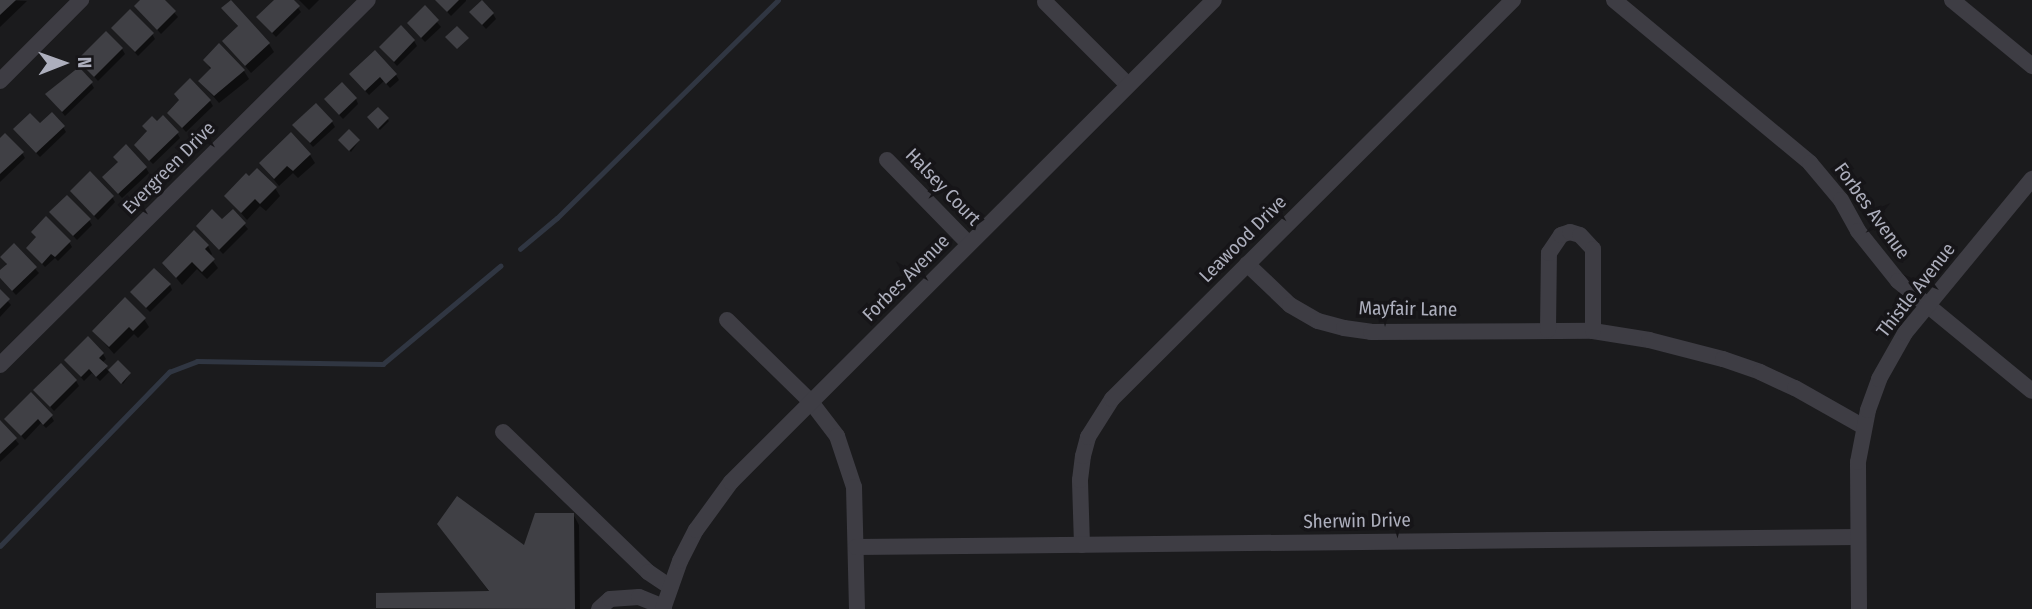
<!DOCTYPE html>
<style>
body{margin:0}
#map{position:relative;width:2032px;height:609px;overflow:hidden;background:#1b1b1d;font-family:"Fira Sans Condensed",sans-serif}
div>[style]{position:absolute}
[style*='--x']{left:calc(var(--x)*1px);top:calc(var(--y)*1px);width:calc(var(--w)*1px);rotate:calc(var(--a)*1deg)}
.shadow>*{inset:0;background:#0007}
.stream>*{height:4.5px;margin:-2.25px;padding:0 2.25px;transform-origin:2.25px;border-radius:2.25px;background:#303642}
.building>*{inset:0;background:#404045}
.minor>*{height:16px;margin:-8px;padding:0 8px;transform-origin:8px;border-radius:8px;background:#3e3d44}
span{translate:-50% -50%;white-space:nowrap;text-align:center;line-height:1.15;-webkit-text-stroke:7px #161518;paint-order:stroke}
.street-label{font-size:19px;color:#adafbd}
.north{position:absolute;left:28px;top:28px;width:70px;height:70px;-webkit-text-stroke:5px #161518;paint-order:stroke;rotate:89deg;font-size:19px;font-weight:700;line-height:28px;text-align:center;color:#adafbd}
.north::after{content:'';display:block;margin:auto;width:24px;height:32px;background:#adafbd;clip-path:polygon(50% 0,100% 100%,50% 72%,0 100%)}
</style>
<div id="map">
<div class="shadow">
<i style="clip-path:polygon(0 0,27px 1px,0 27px)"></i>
<i style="clip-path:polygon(142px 0,163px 0,178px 17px,161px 34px,136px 6px)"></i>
<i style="clip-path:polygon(276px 0,292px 0,301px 12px,276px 37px,258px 18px)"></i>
<i style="clip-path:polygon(299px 0,319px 0,309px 10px)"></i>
<i style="clip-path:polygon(436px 0,466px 0,466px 1px,451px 16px)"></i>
<i style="clip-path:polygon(224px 8px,269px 44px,274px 52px,251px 73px,225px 42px,239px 28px)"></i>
<i style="clip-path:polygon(425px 8px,441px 27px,425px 42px,412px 28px)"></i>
<i style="clip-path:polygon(493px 14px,496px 19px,486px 29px,475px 17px)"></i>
<i style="clip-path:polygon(113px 28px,152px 34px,155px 39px,138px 56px)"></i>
<i style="clip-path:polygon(414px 41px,417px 46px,397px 66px,381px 48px)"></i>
<i style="clip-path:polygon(122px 49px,125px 54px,98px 81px,79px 60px)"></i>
<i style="clip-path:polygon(205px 60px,244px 71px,249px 79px,219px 103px,200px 81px,211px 70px)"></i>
<i style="clip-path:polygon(396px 75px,399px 80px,390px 88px,384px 81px,369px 95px,355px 80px)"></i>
<i style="clip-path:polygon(91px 83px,94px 88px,65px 116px,47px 94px)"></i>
<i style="clip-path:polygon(356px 99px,358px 104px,343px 119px,329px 104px)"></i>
<i style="clip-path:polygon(210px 101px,213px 106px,186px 132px,169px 113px)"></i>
<i style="clip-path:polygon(378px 109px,389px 121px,380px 130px,370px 119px)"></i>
<i style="clip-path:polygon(332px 122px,335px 127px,313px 147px,298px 130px)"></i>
<i style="clip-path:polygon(40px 126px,63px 127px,66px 132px,40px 157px,18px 134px)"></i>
<i style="clip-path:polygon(144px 126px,177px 133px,180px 138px,153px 164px,139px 150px,147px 131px)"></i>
<i style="clip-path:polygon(0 140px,22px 153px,25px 158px,0 182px)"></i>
<i style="clip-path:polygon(359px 141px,351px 152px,341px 142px)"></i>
<i style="clip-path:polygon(310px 155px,315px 163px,298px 178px,293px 173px,279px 186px,261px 164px)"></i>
<i style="clip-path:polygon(146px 168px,149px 173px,122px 198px,104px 178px)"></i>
<i style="clip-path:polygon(275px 188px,280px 196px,266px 211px,260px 206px,247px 220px,226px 196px)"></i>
<i style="clip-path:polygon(75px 196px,112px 197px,115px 202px,98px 220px)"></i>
<i style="clip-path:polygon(233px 212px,248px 229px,223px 254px,201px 231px,222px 222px)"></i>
<i style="clip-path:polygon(52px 213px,89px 220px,92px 225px,77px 240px)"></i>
<i style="clip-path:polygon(69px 242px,72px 247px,58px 261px,55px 258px,45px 267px,28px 248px)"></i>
<i style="clip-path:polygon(14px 246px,39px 273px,16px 295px,0 278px)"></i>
<i style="clip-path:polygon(208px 246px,212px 254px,210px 257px,218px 268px,207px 279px,197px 269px,182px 285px,164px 263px)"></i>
<i style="clip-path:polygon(170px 285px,172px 290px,150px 312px,135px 297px)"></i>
<i style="clip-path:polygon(0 292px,11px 305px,0 317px)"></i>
<i style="clip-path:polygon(144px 319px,149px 327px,138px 338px,134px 334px,114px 354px,94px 331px)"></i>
<i style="clip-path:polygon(103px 354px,106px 359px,102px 363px,109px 372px,118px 363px,130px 374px,123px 384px,110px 371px,100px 381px,92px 373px,84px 381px,66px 360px)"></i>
<i style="clip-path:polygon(76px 381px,79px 386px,54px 411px,36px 391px)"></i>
<i style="clip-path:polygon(51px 416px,54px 421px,46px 428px,41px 423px,25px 440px,6px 419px)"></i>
<i style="clip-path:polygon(0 422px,19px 444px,0 462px)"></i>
<i style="clip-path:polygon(573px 514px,579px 525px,580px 609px,378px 608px,490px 593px,439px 524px,525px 548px)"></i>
</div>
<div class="stream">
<i style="--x:520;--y:249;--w:48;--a:-40"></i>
<i style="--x:557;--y:218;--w:310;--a:-44.6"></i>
<i style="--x:0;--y:546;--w:243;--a:-45.8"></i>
<i style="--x:169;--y:372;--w:30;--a:-21"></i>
<i style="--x:197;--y:361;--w:186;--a:0.9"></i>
<i style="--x:383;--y:364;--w:153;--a:-39.9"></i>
</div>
<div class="building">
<i style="clip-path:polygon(0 0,16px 0,0 15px)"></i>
<i style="clip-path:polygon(140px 0,165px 0,176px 11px,157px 30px,134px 6px)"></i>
<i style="clip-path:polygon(231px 0,270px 43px,245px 66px,222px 41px,238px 26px,221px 8px)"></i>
<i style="clip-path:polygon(274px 0,294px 0,300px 6px,272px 33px,256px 17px)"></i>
<i style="clip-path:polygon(435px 0,459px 0,447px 12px)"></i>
<i style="clip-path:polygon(482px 0,494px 13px,482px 25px,469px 12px)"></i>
<i style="clip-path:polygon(425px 5px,439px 20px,421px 38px,407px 23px)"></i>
<i style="clip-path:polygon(130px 9px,154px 33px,135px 52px,111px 28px)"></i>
<i style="clip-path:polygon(401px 25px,415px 40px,394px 62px,379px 47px)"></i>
<i style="clip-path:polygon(457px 26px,469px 38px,457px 49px,445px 37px)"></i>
<i style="clip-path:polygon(106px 31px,123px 48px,94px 77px,77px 60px)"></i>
<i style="clip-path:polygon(219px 43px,245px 70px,214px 96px,198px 81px,211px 68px,203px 60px)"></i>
<i style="clip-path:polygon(375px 50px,397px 74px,386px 84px,380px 77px,365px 91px,349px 74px)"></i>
<i style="clip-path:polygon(79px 67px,93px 82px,62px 112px,45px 94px)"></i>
<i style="clip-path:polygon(190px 78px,211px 100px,182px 128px,167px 113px,179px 100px,174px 94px)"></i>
<i style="clip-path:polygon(342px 82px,357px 98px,339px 115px,324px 99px)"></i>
<i style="clip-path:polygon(316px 103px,333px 121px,310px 143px,292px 125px)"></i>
<i style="clip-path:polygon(378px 107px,389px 118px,378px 129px,367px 117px)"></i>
<i style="clip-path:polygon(52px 112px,65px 126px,36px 153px,13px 129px,30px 113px,40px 123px)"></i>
<i style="clip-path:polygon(163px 115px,179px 132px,149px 161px,134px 145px,147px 131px,142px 126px,152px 116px,157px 121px)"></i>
<i style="clip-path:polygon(349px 129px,360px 140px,349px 151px,338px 140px)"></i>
<i style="clip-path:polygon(291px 132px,311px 154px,293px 171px,287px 166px,274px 179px,259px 163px)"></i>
<i style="clip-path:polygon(5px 133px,24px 152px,0 174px,0 138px)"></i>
<i style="clip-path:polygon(126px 144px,147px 167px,118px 194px,102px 177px,118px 162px,113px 157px)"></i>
<i style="clip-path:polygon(257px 168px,277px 187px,260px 204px,255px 199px,241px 213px,224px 196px,246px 173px,249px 176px)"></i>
<i style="clip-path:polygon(90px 171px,114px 196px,94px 216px,70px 191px)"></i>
<i style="clip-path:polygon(67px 195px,91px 219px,73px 236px,49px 212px)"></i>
<i style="clip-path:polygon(212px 209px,222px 219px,233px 209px,246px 223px,219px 250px,196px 226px)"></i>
<i style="clip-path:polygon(46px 216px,71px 241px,55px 257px,51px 254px,42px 264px,26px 248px,36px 237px,31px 232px)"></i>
<i style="clip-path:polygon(194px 230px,209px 245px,205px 249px,215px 259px,202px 272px,192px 262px,176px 278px,162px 263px)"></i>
<i style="clip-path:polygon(14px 243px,37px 267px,12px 291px,0 278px,0 270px,7px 264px,0 257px)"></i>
<i style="clip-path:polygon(154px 268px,171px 284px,146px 308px,130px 292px)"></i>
<i style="clip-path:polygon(0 289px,10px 299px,0 309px)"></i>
<i style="clip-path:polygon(125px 297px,146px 318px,133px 331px,129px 327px,109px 347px,92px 331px)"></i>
<i style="clip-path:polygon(88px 336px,104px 353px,99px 358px,108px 366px,96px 377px,89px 369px,81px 377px,64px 360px)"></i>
<i style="clip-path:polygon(118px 360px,131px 373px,121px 384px,108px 370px)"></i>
<i style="clip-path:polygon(61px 363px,77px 380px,50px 407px,33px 390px)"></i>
<i style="clip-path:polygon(31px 392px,53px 415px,43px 425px,38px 419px,21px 436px,4px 419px)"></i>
<i style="clip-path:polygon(0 420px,17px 438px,0 454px)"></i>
<i style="clip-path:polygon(457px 496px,524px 545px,535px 513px,574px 513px,575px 609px,376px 608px,376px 593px,489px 591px,437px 524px)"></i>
</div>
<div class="minor">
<i style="--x:1614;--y:0;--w:255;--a:39.7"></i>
<i style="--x:1810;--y:163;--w:48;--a:50"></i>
<i style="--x:1841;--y:200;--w:35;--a:61"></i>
<i style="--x:1858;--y:231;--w:64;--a:51.3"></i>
<i style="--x:1898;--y:281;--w:173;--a:39.4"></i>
<i style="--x:1952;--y:0;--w:104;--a:39.5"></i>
<i style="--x:1045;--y:2;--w:117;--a:45"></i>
<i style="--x:0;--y:81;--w:115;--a:-45"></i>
<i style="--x:887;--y:160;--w:117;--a:45.7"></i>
<i style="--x:1247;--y:264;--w:59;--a:43.6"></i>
<i style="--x:1290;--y:305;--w:32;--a:30"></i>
<i style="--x:1318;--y:321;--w:27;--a:15"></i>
<i style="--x:1344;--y:328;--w:27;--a:8"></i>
<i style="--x:1371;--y:332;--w:222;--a:-0.3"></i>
<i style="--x:1593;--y:331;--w:57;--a:9.1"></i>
<i style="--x:1649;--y:340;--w:76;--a:14.4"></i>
<i style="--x:1723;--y:359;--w:39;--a:19"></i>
<i style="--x:1760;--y:372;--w:38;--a:25"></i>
<i style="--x:1795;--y:388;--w:79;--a:29.5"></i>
<i style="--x:727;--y:320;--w:117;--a:44.3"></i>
<i style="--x:811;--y:402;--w:43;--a:52.6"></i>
<i style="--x:837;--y:436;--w:54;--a:71.6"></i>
<i style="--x:854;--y:487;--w:122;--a:88.6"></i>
<i style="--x:1548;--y:330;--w:77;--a:-89.3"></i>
<i style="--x:1549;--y:253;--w:22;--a:-56"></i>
<i style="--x:1561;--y:235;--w:9;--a:-18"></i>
<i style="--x:1570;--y:232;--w:10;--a:17"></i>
<i style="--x:1580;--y:235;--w:19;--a:47"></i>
<i style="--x:1593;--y:249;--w:82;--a:90"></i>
<i style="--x:0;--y:365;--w:518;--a:-44.77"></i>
<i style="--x:503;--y:432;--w:202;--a:44"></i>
<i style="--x:648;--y:572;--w:27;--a:34"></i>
<i style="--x:1082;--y:545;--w:65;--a:-91.8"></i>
<i style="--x:1080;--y:480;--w:24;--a:-83"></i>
<i style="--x:1083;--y:456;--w:20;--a:-75"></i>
<i style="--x:1088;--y:437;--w:45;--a:-57.7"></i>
<i style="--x:1112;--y:399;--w:566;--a:-44.86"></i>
<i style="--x:856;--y:547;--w:1002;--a:-0.57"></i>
<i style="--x:599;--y:609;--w:15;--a:-42"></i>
<i style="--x:610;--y:599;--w:29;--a:-4"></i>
<i style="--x:639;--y:597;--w:27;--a:22"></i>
<i style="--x:663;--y:609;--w:51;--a:-70.5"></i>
<i style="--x:680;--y:561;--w:35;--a:-63"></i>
<i style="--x:696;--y:530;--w:59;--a:-53.9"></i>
<i style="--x:731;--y:482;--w:682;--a:-44.94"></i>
<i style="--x:1859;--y:609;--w:147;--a:-90.4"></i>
<i style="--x:1858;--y:462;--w:53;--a:-79.1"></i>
<i style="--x:1868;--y:410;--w:33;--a:-70"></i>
<i style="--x:1879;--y:379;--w:53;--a:-60.5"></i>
<i style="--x:1905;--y:333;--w:200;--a:-50.5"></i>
</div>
<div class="street-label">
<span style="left:169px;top:168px;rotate:-45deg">Evergreen Drive</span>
<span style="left:943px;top:187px;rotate:46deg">Halsey Court</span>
<span style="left:1872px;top:211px;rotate:54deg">Forbes Avenue</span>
<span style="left:1243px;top:239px;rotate:-45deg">Leawood Drive</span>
<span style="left:906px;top:278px;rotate:-45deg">Forbes Avenue</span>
<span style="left:1916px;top:290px;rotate:-52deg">Thistle Avenue</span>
<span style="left:1408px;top:309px;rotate:1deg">Mayfair Lane</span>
<span style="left:1357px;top:521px;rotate:-1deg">Sherwin Drive</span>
</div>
<div class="north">N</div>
</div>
